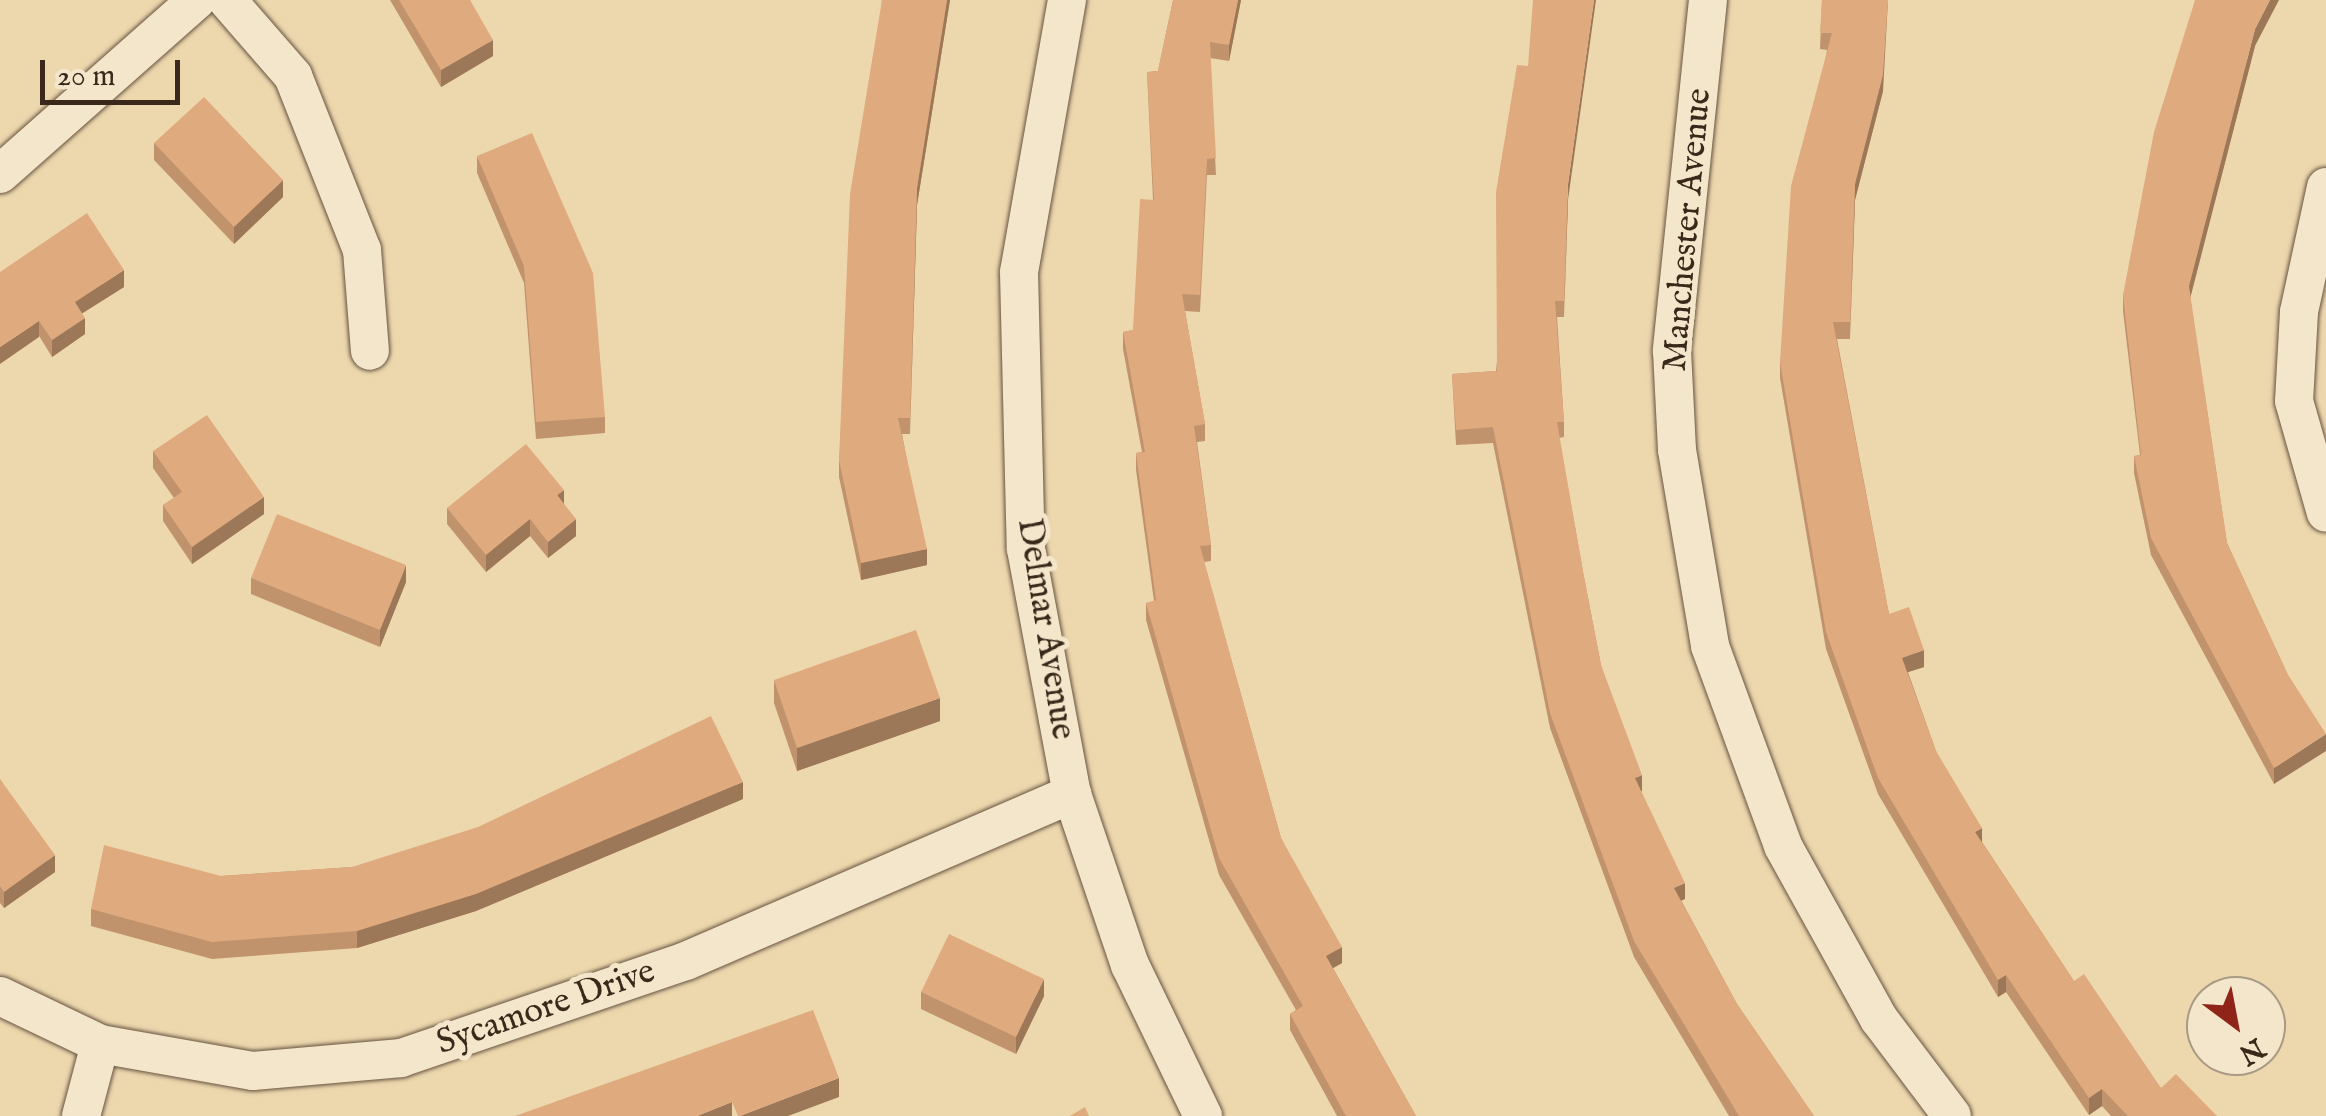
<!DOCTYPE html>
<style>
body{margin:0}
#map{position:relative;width:2326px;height:1116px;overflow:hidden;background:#edd8ae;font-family:"IM FELL English",serif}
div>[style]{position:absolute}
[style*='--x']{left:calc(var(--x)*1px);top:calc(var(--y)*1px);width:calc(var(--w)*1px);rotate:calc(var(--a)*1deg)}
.roads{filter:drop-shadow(0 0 2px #675440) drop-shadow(0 0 2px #675440)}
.street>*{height:38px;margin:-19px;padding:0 19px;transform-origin:19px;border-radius:19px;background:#f3e6ca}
.wall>*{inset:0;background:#c0936c}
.shaded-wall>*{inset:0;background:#9c7858}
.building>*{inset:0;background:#dfab7e}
span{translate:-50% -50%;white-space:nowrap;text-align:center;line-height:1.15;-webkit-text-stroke:10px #f3e6ca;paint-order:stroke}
.street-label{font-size:35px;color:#3a281b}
.north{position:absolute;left:2186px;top:976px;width:100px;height:100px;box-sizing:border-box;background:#f3e6ca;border:2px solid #a99a84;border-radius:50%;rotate:148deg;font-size:28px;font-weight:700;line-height:40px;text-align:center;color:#3a281b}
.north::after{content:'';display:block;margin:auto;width:35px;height:45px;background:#8f2418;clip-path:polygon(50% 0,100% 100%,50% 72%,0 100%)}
.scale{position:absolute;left:40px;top:60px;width:140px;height:45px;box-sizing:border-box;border:5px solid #3a281b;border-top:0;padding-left:12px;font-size:30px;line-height:35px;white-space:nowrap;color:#3a281b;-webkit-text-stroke:8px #f3e6ca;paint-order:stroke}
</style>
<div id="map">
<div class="roads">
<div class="street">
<i style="--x:227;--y:0;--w:101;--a:49"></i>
<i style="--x:293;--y:76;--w:187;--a:68.4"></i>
<i style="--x:362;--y:250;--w:101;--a:85.5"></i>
<i style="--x:1067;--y:0;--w:276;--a:100"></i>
<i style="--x:1019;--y:272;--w:277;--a:88.6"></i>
<i style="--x:1026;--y:549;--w:249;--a:79.4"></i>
<i style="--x:1072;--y:794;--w:181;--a:71.3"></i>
<i style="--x:1130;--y:965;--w:168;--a:64.2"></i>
<i style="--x:1708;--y:0;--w:353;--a:95.9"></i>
<i style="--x:1672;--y:351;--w:99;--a:87.1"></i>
<i style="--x:1677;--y:450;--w:199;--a:80.4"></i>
<i style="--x:1710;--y:646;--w:213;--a:69.9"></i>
<i style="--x:1783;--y:846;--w:198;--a:61"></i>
<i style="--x:1879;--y:1019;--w:121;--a:53"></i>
<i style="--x:0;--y:174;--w:263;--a:-41.5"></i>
<i style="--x:2326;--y:187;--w:128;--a:102.2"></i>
<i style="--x:2299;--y:312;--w:89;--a:93.2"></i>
<i style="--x:2294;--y:401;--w:116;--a:74.1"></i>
<i style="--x:0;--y:996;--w:111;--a:25.6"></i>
<i style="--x:100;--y:1044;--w:155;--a:10"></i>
<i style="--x:253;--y:1071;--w:149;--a:-5"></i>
<i style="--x:401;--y:1058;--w:301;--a:-18.8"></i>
<i style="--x:686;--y:961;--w:421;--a:-23.4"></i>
<i style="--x:81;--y:1116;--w:74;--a:-75.2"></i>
</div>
</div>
<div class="wall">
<i style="clip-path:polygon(390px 0,470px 0,493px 56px,441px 87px)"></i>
<i style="clip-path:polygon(882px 0,950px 0,917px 205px,910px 434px,902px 434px,927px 565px,861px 580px,839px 477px,839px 460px)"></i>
<i style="clip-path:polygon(1173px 0,1241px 0,1229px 61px,1210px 58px,1216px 175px,1207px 175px,1200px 312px,1185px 311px,1205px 424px,1205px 441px,1197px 442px,1211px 545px,1211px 561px,1204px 562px,1281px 838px,1342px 963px,1333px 968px,1416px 1116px,1337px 1116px,1290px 1030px,1290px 1014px,1296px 1010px,1219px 875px,1146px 620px,1146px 603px,1154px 601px,1136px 470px,1136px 453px,1142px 452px,1123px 349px,1123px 332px,1133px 330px,1153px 200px,1147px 72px,1158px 71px)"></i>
<i style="clip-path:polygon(1822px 0,1883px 91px,1855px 200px,1850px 339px,1837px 339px,1889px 614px,1924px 667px,1908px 672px,1936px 751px,1982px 842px,2074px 981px,2161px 1088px,2217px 1116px,2111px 1116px,2102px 1106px,2089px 1115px,2006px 992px,1998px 997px,1878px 794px,1826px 649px,1780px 378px,1780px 362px,1827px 50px,1820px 49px)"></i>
<i style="clip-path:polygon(2255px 46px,2190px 297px,2227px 543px,2287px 673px,2274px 784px,2151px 555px,2134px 473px,2134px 456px,2140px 455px,2123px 311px,2123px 295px)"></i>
<i style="clip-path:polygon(1528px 66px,1568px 200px,1564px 317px,1557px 317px,1564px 422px,1564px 437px,1559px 438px,1584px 577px,1601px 665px,1641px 791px,1685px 899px,1681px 900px,1737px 1004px,1814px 1116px,1729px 1116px,1634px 957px,1550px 728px,1493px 443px,1456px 445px,1452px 374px,1496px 371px)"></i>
<i style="clip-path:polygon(154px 143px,283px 197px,234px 244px,154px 160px)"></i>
<i style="clip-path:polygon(477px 156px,605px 417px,605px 433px,536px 439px,524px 283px,477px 173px)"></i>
<i style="clip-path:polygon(0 272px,124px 287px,82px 313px,85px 334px,52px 357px)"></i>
<i style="clip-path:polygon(153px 451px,264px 514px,192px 564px,163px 521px,163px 505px,174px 498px,153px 468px)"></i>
<i style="clip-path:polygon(564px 504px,576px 536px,548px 558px,530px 536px,486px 572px,447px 524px,447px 508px)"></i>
<i style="clip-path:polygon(251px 578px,406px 582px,380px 647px,251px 594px)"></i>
<i style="clip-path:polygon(774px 680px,940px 721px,797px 771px,774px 703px)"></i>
<i style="clip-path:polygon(0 779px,55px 872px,4px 908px,0 903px)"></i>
<i style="clip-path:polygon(743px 799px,476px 911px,357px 948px,212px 959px,91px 926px,91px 909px,221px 876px,352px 867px)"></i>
<i style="clip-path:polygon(921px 992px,1044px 996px,1016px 1054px,921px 1009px)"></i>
</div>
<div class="shaded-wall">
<i style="clip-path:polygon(947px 0,950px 0,917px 205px,910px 434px,917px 188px)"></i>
<i style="clip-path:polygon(1238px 0,1241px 0,1229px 61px,1229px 45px)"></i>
<i style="clip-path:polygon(1594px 0,1596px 0,1568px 200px,1564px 317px,1568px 184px)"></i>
<i style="clip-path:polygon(1888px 0,1883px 91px,1855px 200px,1850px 339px,1855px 184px)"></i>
<i style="clip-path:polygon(2270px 0,2279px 0,2255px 46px,2189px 303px,2189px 286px,2255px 29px)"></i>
<i style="clip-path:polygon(493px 40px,493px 56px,441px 87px,441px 70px)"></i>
<i style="clip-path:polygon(283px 180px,283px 197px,234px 244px,234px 227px)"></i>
<i style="clip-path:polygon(124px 270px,124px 287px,75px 318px,75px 302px)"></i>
<i style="clip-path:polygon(85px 318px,85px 334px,52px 357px,52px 340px)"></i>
<i style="clip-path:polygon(39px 321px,39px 337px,0 364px,0 347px)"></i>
<i style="clip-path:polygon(564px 490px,564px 506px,557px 495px)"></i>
<i style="clip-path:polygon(264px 497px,264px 514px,192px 564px,192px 547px)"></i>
<i style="clip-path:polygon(530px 519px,530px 536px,486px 572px,486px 555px)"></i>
<i style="clip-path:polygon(576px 519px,576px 536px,548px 558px,548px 542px)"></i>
<i style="clip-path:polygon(927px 549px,927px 565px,861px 580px,861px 563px)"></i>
<i style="clip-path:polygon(406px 565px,406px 582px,380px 647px,380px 630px)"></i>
<i style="clip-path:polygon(1924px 650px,1924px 667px,1902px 674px,1902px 658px)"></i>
<i style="clip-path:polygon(940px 698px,940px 721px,797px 771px,797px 748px)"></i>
<i style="clip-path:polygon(2326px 734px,2326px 751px,2274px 784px,2274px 768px)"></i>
<i style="clip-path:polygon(1642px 775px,1642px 791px,1635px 794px,1635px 778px)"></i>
<i style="clip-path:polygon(743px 782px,743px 799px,476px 911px,357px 948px,357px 931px)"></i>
<i style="clip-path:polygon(1982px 828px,1982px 844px,1975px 832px)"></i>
<i style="clip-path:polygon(55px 855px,55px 872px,4px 908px,4px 892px)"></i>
<i style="clip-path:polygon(1685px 883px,1685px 899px,1674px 904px,1674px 888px)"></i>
<i style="clip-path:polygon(1342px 947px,1342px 963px,1326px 972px,1326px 956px)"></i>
<i style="clip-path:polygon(2006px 975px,2006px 992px,1998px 997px,1998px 980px)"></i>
<i style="clip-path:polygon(1044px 979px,1044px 996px,1016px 1054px,1016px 1037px)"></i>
<i style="clip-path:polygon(839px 1078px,839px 1097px,788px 1116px,740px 1116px)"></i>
<i style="clip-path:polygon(2102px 1089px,2102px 1106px,2089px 1115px,2089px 1098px)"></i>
<i style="clip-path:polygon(732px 1102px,732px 1116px,697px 1116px)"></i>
</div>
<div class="building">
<i style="clip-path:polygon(399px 0,470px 0,493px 40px,441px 70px)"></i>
<i style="clip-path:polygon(882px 0,947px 0,917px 188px,910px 418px,898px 418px,927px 549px,861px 563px,839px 460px,850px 194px)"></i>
<i style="clip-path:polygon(1173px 0,1238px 0,1229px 45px,1210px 42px,1216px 158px,1207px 159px,1200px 295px,1182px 294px,1205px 424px,1194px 426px,1211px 545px,1200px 546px,1281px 838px,1342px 947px,1326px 956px,1416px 1116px,1346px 1116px,1290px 1014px,1303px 1006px,1219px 858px,1146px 603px,1156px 600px,1136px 453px,1145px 452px,1123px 332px,1133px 330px,1140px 199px,1154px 200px,1147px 72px,1158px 71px)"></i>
<i style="clip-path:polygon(1533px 0,1594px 0,1568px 184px,1564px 301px,1555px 301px,1564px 422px,1557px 422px,1584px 577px,1601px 665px,1642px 775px,1635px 778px,1685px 883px,1674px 888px,1737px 1004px,1814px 1116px,1739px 1116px,1634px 941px,1550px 713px,1493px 427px,1456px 430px,1452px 374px,1497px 371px,1496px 192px,1517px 65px,1528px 66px)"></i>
<i style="clip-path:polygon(1822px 0,1888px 0,1883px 75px,1855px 184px,1850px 322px,1833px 322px,1889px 614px,1909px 607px,1924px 650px,1902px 658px,1936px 751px,1982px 828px,1975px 832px,2074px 981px,2084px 974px,2161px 1088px,2176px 1074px,2217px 1116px,2128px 1116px,2102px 1089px,2089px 1098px,2006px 975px,1998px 980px,1878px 778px,1826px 632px,1780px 362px,1791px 186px,1832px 33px,1820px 33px)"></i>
<i style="clip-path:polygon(2195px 0,2270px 0,2255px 29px,2189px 286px,2227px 543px,2287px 673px,2326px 734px,2274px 768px,2151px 538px,2134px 456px,2141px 455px,2123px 295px,2154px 132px)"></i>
<i style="clip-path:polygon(204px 97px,283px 180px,234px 227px,154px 143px)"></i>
<i style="clip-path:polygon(532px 133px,593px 273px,605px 417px,536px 422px,524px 266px,477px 156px)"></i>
<i style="clip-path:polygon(87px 213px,124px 270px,75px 302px,85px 318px,52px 340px,39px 321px,0 347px,0 272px)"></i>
<i style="clip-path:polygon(207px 415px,264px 497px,192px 547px,163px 505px,182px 492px,153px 451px)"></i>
<i style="clip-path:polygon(526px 444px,564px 490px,557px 495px,576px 519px,548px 542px,530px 519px,486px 555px,447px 508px)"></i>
<i style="clip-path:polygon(277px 514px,406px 565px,380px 630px,251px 578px)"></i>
<i style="clip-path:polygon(916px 630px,940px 698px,797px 748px,774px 680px)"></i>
<i style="clip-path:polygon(711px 716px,743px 782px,476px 894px,357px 931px,212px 942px,91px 909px,104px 845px,221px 876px,352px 867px,478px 827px)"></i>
<i style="clip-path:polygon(0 779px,55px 855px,4px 892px,0 886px)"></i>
<i style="clip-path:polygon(949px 934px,1044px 979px,1016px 1037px,921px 992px)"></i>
<i style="clip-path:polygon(813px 1010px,839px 1078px,740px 1116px,738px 1116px,732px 1102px,697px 1116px,515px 1116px)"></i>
<i style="clip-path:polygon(1085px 1107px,1089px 1116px,1070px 1116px)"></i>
</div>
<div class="street-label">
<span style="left:1688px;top:230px;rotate:-85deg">Manchester Avenue</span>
<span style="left:1045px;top:629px;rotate:81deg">Delmar Avenue</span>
<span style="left:546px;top:1008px;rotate:-19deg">Sycamore Drive</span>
</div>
<div class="north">N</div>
<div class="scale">20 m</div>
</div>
